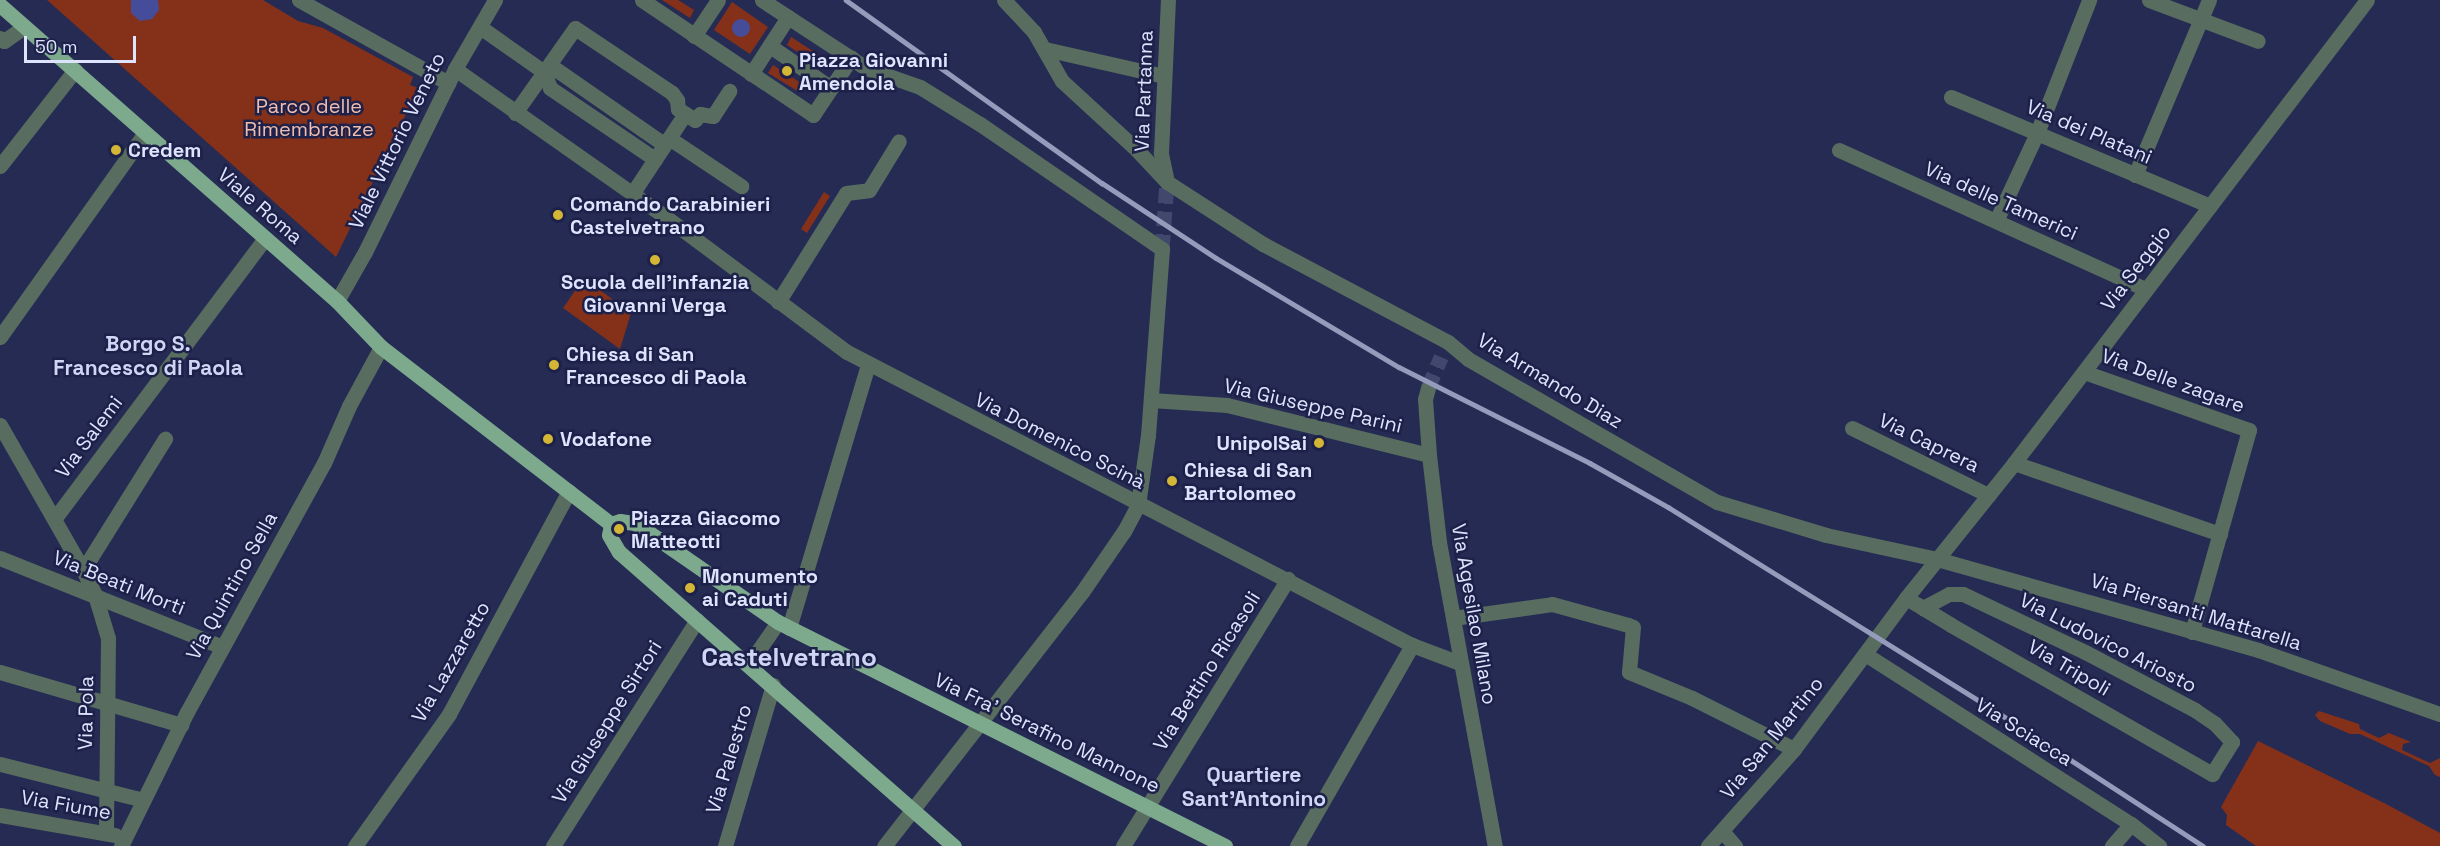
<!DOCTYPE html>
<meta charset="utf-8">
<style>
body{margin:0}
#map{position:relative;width:2440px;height:846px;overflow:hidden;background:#262b54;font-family:"Space Grotesk",sans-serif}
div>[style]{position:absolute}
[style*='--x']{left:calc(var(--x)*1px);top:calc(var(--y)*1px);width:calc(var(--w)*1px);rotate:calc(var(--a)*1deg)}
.green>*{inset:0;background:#85311a}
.water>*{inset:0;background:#454d9b}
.round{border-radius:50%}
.minor-tunnel>*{height:15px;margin-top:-7.5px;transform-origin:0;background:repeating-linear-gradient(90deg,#42476e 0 15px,transparent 0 23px)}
.minor>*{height:15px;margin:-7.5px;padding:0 7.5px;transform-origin:7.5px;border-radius:7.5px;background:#586d5f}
.major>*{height:15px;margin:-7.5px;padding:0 7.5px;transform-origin:7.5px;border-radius:7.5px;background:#7da98d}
.rail>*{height:4.5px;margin:-2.25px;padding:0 2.25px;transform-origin:2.25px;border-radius:2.25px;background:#959bbb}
.dots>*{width:16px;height:16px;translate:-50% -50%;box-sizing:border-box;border:3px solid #1d2149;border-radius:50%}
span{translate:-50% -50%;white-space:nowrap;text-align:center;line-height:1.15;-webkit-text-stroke:5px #1d2149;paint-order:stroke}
.poi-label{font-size:20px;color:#dee4fe;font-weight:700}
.left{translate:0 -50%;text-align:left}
.right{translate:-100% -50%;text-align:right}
.street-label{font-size:20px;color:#dee4fe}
.park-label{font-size:20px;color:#f0bdaf}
.neighbourhood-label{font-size:21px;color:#cfd6f5;font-weight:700}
.district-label{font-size:26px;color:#cfd6f5;font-weight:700}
.scale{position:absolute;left:24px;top:36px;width:112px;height:27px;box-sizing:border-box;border:3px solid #dee4fe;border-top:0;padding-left:8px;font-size:18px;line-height:21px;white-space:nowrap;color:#dee4fe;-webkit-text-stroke:4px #1d2149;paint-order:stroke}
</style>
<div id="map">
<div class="green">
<i style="clip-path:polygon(47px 0,263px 0,298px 21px,323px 28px,413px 77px,410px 85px,419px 88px,336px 257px)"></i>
<i style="clip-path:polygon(662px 0,678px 0,694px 10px,690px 18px)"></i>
<i style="clip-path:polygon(732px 2px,768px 27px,750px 54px,714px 30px)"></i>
<i style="clip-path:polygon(791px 37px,822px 57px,817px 65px,787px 45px)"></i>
<i style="clip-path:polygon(773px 65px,804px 85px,799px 92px,768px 73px)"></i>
<i style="clip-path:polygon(824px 192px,830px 196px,807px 233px,801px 229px)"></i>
<i style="clip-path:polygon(584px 278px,631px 313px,620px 349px,563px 308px)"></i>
<i style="clip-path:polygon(2319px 711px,2359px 724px,2360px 729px,2379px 738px,2389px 733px,2411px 742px,2403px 744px,2402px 750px,2430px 763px,2440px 758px,2440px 777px,2435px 775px,2429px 766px,2360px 734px,2350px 734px,2320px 721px,2315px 715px)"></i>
<i style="clip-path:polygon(2258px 741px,2386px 804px,2440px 833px,2440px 846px,2256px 846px,2226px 825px,2227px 815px,2221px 807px)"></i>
</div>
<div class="water">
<i style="clip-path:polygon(131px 0,158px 0,159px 10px,152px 19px,140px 21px,131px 13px)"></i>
<i class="round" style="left:732px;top:19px;width:18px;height:18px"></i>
</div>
<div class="minor-tunnel">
<i style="--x:1162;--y:249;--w:67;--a:-85.7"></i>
<i style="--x:1428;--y:388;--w:34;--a:-67"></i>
</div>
<div class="minor">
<i style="--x:299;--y:0;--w:171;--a:29.1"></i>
<i style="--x:642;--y:0;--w:206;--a:33.9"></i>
<i style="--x:813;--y:115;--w:69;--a:-56.3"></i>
<i style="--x:762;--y:0;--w:124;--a:33.2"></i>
<i style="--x:866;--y:68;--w:57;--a:19.4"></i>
<i style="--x:920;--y:87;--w:70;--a:31.7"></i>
<i style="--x:980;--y:124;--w:221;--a:34.5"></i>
<i style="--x:1162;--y:249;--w:187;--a:94.3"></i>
<i style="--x:1148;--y:435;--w:71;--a:98.1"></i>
<i style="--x:1138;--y:505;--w:30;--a:118"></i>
<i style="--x:1124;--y:531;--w:74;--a:124.5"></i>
<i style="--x:1082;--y:592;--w:322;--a:127.9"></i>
<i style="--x:1004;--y:0;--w:44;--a:46.8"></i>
<i style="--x:1034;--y:32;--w:56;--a:60.3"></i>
<i style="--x:1062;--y:81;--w:102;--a:42.6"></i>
<i style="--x:1137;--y:150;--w:44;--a:46.8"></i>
<i style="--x:1167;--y:182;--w:114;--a:32.9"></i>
<i style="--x:1263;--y:244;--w:209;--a:27.9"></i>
<i style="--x:1448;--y:342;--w:26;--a:40"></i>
<i style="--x:1468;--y:359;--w:287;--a:29.9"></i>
<i style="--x:1717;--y:502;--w:114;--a:16.8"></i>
<i style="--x:1826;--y:535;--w:114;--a:12.2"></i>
<i style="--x:1937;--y:559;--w:334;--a:15.8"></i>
<i style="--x:2258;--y:650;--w:193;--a:19.4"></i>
<i style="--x:2149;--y:0;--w:116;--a:20.6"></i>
<i style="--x:480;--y:27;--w:78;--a:35.1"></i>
<i style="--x:544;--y:72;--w:13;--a:-9"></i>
<i style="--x:557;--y:70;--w:131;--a:34.8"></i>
<i style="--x:694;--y:36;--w:43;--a:-56.3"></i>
<i style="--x:0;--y:38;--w:5;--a:37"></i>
<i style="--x:4;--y:41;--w:24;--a:-35"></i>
<i style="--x:770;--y:46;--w:74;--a:34.5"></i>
<i style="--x:1045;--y:49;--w:122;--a:12.8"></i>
<i style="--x:455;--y:69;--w:259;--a:35.1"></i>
<i style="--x:667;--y:218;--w:224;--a:36.7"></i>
<i style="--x:847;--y:352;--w:636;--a:27.41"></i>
<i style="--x:1412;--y:645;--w:51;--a:20.6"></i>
<i style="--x:544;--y:72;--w:17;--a:69"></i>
<i style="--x:550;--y:88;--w:127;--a:34.1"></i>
<i style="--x:751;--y:74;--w:68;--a:-57"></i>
<i style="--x:1951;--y:97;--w:281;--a:22.8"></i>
<i style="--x:515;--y:113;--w:104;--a:-54.8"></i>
<i style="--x:575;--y:28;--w:117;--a:33.8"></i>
<i style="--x:672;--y:93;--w:9;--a:54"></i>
<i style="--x:677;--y:100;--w:9;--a:84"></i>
<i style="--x:678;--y:109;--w:20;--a:33"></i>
<i style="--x:695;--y:120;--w:8;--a:-50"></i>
<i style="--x:700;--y:114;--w:13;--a:9"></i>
<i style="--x:713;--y:116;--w:30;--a:-57"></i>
<i style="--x:669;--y:138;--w:87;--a:33.7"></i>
<i style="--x:1839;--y:150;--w:337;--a:24.4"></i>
<i style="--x:0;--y:166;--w:122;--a:-52"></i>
<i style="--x:2135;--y:175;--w:190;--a:-67.1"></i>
<i style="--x:1167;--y:182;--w:30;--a:-102"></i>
<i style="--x:1161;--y:153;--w:153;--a:-87.4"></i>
<i style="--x:632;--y:194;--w:96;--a:-56.5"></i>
<i style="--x:1996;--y:221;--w:97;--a:-65"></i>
<i style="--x:2037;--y:133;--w:143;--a:-68.6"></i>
<i style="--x:337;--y:301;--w:56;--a:-60.3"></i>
<i style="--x:365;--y:252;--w:204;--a:-63.8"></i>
<i style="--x:455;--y:69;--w:80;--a:-59.9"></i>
<i style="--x:778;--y:302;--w:128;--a:-58"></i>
<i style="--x:846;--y:193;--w:23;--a:-7"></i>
<i style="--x:869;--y:190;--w:57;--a:-58.5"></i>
<i style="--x:0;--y:337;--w:250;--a:-54.6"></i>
<i style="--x:2084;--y:372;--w:175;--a:19.4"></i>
<i style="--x:2249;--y:430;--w:210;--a:105.8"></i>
<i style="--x:1428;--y:388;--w:11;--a:105"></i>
<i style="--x:1425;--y:399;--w:56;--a:85.9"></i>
<i style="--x:1429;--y:455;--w:88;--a:83.4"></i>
<i style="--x:1439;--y:542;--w:309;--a:79.6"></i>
<i style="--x:1151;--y:400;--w:76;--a:3.8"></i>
<i style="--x:1227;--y:405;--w:208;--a:13.9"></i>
<i style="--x:0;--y:425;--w:167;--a:60.2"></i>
<i style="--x:83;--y:570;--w:28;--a:64"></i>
<i style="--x:95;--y:595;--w:45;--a:73.2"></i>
<i style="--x:108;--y:638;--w:195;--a:90.6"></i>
<i style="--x:1852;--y:428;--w:152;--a:26.2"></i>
<i style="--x:2014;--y:463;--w:218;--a:19"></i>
<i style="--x:55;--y:518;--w:350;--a:-53.1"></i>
<i style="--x:0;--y:558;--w:239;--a:21.8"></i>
<i style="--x:83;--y:570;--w:155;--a:-58"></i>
<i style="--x:1906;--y:598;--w:20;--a:30"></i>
<i style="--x:1923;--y:608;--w:33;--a:31"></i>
<i style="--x:1951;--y:625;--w:301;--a:29.7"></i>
<i style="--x:2212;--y:774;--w:38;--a:-58"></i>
<i style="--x:2232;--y:742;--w:26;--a:-133"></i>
<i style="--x:2214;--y:723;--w:23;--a:-146"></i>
<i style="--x:2195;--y:710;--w:124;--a:-152.2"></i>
<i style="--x:2085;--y:652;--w:135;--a:-154.6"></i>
<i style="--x:1963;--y:594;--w:14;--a:180"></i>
<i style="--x:1949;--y:594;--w:30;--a:152"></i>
<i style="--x:1453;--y:618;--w:100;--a:-8"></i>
<i style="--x:1552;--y:604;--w:79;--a:15.4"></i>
<i style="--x:1628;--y:625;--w:5;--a:22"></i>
<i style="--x:1633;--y:627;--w:45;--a:95.1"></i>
<i style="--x:1629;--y:672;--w:68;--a:22.4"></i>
<i style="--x:1692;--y:698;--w:114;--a:26.6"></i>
<i style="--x:789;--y:628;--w:276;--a:-73.3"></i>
<i style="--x:1865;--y:654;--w:316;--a:32.6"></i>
<i style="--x:2131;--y:824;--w:36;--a:38"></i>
<i style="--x:749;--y:664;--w:51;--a:-55.4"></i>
<i style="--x:0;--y:672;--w:189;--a:16.3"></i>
<i style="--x:0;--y:764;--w:147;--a:14.1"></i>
<i style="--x:0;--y:815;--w:117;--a:9.9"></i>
<i style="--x:1722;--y:831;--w:20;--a:49"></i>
<i style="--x:121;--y:846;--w:149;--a:-63.8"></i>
<i style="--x:187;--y:712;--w:284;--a:-61.2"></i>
<i style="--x:324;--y:463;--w:62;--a:-66.3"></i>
<i style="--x:349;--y:406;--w:67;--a:-61.5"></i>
<i style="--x:355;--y:846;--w:162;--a:-54.5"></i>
<i style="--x:449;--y:714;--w:253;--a:-61.7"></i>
<i style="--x:553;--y:846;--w:268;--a:-57.5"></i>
<i style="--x:725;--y:846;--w:168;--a:-73.4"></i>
<i style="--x:1123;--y:846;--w:314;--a:-58.3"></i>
<i style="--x:1297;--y:846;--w:232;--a:-60.2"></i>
<i style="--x:1708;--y:846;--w:130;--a:-48.4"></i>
<i style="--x:1794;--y:749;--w:188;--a:-53.4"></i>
<i style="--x:1906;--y:598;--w:173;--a:-51.3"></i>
<i style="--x:2014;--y:463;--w:582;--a:-52.68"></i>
<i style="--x:2112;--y:846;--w:29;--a:-49"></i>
</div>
<div class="major">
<i style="--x:0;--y:5;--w:449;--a:41.3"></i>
<i style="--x:337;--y:301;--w:64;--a:46.3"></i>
<i style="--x:381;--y:347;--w:290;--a:37.6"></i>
<i style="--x:611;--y:524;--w:9;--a:-18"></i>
<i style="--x:620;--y:521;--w:15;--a:8"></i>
<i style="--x:635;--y:523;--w:174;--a:34.7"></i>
<i style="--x:778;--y:622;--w:500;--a:26.6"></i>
<i style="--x:611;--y:524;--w:11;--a:100"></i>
<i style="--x:609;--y:535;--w:20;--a:60"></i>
<i style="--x:619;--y:552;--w:446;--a:41.3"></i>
</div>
<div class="rail">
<i style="--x:846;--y:0;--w:315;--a:35.6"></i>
<i style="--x:1102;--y:183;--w:136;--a:33.3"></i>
<i style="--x:1216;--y:258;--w:213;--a:30.8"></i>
<i style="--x:1399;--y:367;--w:214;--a:26.7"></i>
<i style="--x:1590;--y:463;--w:90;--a:29.4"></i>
<i style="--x:1668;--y:507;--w:391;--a:31.9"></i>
<i style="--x:2000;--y:714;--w:242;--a:33"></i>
</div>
<div class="dots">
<i style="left:787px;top:71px;background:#d3b635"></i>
<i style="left:116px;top:150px;background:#d3b635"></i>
<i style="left:558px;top:215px;background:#d3b635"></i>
<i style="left:655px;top:260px;background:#d3b635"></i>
<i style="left:554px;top:365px;background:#d3b635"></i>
<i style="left:548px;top:439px;background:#d3b635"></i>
<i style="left:1319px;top:443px;background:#d3b635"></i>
<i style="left:1172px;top:481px;background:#d3b635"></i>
<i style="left:619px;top:529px;background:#d3b635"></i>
<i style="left:690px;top:588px;background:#d3b635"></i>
</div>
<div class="poi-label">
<span class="left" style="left:799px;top:72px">Piazza Giovanni<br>Amendola</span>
<span class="left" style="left:128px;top:150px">Credem</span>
<span class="left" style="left:570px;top:216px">Comando Carabinieri<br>Castelvetrano</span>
<span style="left:655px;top:294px">Scuola dell'infanzia<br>Giovanni Verga</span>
<span class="left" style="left:566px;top:366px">Chiesa di San<br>Francesco di Paola</span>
<span class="left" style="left:560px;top:439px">Vodafone</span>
<span class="right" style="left:1307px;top:443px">UnipolSai</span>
<span class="left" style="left:1184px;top:482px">Chiesa di San<br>Bartolomeo</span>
<span class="left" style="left:631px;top:530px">Piazza Giacomo<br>Matteotti</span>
<span class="left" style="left:702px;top:588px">Monumento<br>ai Caduti</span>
</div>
<div class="street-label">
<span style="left:1144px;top:91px;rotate:-88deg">Via Partanna</span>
<span style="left:2089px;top:132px;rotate:23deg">Via dei Platani</span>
<span style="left:397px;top:141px;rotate:-64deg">Viale Vittorio Veneto</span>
<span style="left:2001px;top:201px;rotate:24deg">Via delle Tamerici</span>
<span style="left:260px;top:206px;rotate:41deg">Viale Roma</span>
<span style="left:2136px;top:268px;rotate:-53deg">Via Seggio</span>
<span style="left:1550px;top:381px;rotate:31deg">Via Armando Diaz</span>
<span style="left:2173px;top:381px;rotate:20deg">Via Delle zagare</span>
<span style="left:1313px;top:406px;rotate:13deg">Via Giuseppe Parini</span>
<span style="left:89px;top:437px;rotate:-53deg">Via Salemi</span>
<span style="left:1060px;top:441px;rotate:27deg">Via Domenico Scinà</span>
<span style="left:1929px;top:443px;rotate:26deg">Via Caprera</span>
<span style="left:119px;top:583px;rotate:22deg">Via Beati Morti</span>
<span style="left:232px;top:586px;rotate:-61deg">Via Quintino Sella</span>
<span style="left:2196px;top:612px;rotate:17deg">Via Piersanti Mattarella</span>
<span style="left:1474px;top:614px;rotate:80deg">Via Agesilao Milano</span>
<span style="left:2108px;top:643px;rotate:27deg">Via Ludovico Ariosto</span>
<span style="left:451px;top:662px;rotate:-60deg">Via Lazzaretto</span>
<span style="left:2069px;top:668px;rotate:30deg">Via Tripoli</span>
<span style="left:1207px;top:671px;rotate:-58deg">Via Bettino Ricasoli</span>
<span style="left:86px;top:713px;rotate:-89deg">Via Pola</span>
<span style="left:607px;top:722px;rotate:-58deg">Via Giuseppe Sirtori</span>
<span style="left:2024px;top:732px;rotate:32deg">Via Sciacca</span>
<span style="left:1047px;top:733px;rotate:26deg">Via Fra' Serafino Mannone</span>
<span style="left:1772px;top:738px;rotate:-51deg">Via San Martino</span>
<span style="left:729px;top:759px;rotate:-73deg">Via Palestro</span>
<span style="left:66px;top:805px;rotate:10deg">Via Fiume</span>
</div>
<div class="park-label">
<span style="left:309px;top:118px">Parco delle<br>Rimembranze</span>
</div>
<div class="neighbourhood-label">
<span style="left:148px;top:356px">Borgo S.<br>Francesco di Paola</span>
<span style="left:1254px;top:787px">Quartiere<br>Sant'Antonino</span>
</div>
<div class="district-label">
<span style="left:789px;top:658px">Castelvetrano</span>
</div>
<div class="scale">50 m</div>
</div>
